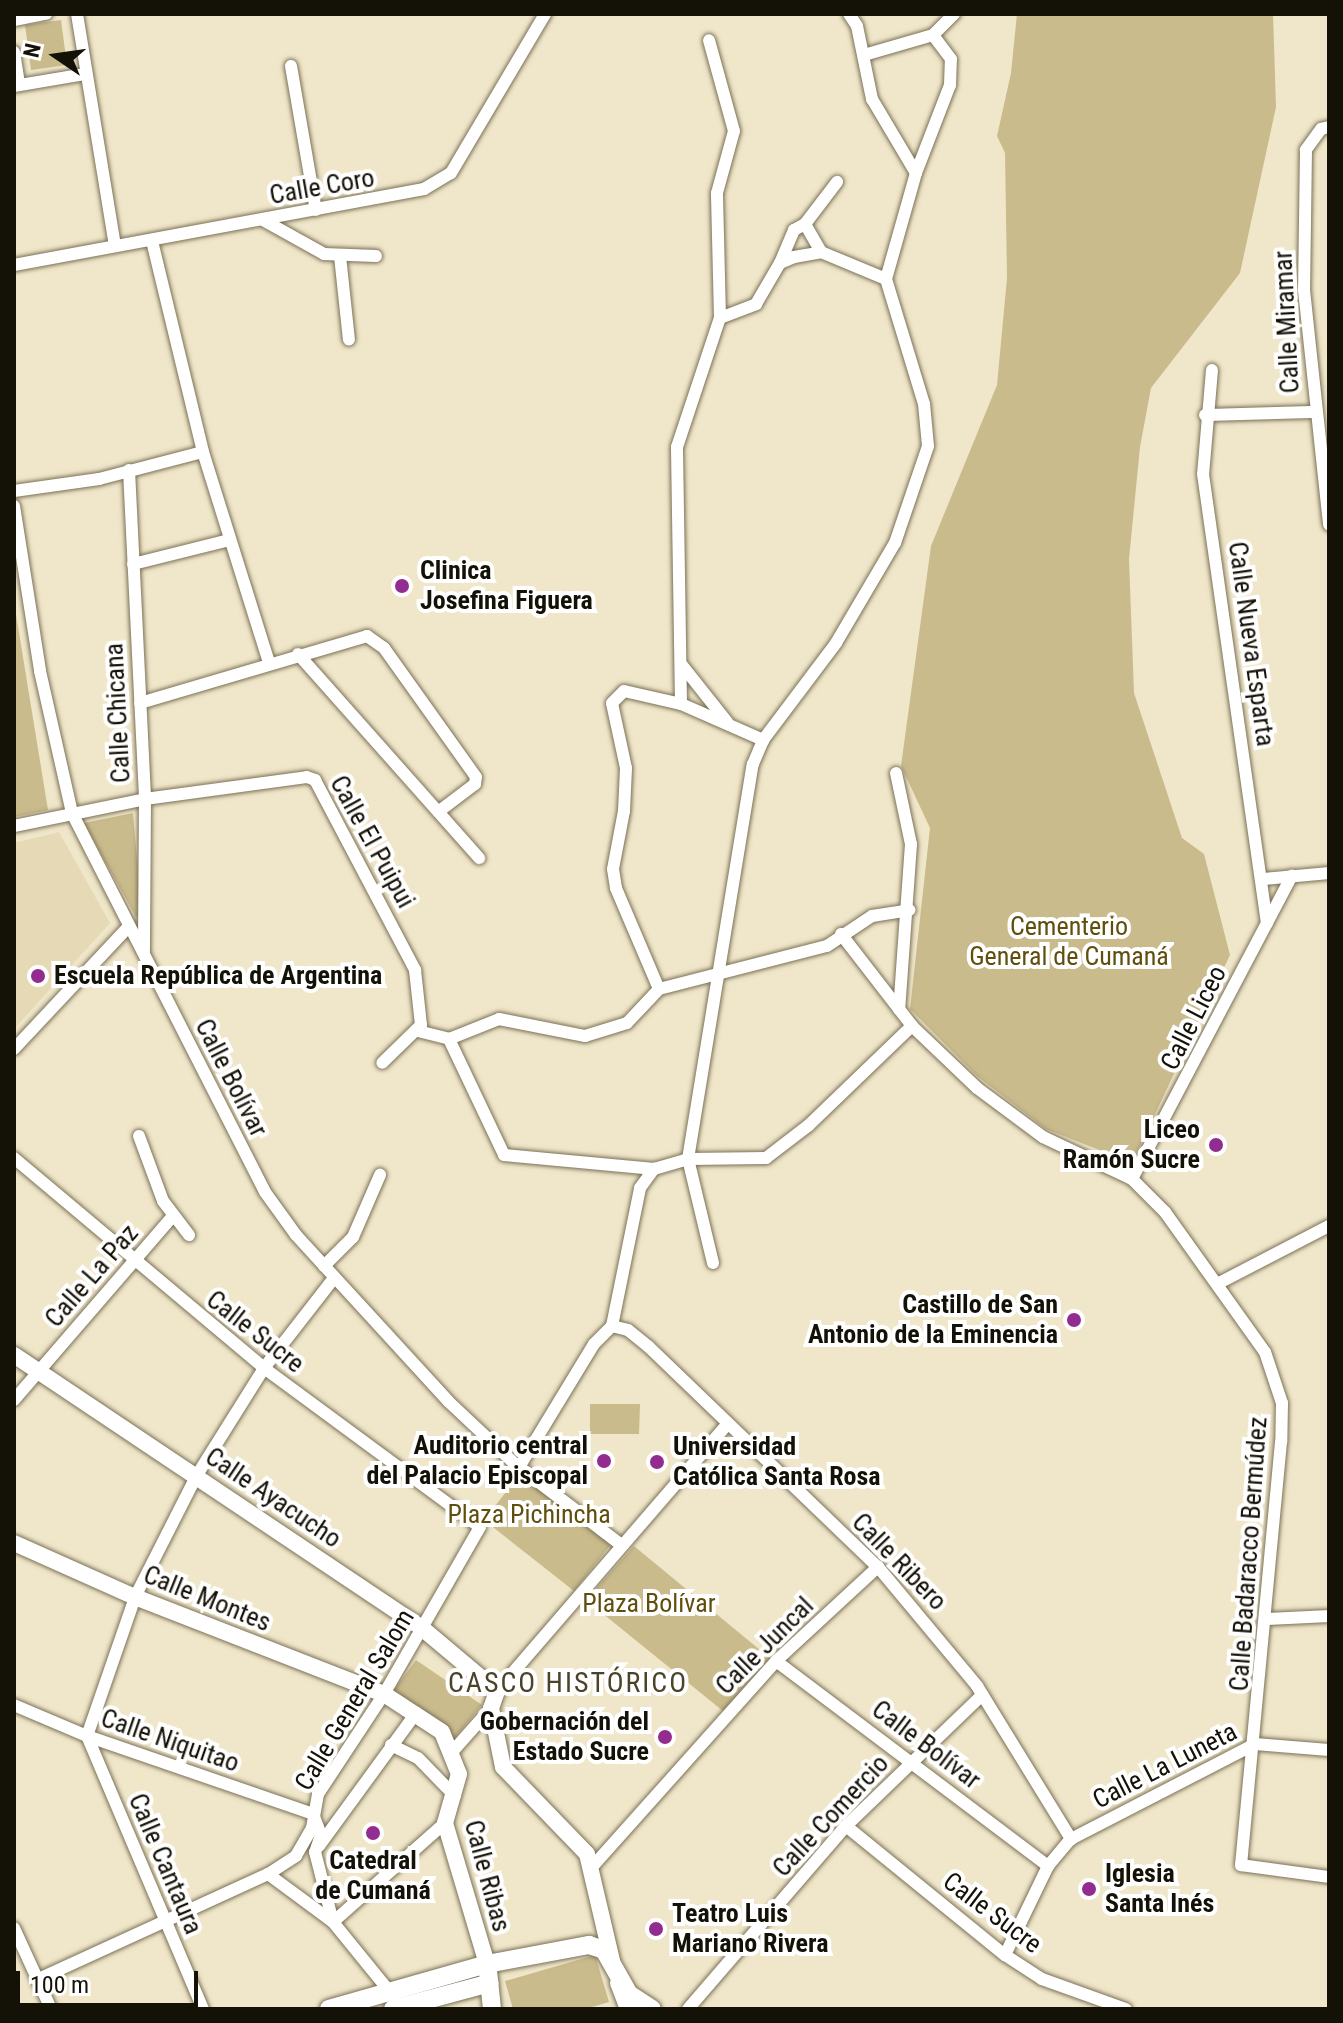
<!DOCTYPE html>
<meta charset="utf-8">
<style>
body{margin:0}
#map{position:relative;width:1343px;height:2023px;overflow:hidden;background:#f0e6c9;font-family:"Roboto Condensed",sans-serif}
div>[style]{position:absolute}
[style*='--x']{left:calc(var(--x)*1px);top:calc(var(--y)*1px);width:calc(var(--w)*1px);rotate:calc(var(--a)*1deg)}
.built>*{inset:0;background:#e6dab6}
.green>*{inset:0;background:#cabb8c}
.roads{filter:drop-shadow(0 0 2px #7a7157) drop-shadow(0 0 2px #7a7157)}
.minor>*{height:12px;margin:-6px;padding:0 6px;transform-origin:6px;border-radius:6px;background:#fff}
.tertiary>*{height:16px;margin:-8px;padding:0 8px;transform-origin:8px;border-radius:8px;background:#fff}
.secondary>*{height:18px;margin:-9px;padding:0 9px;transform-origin:9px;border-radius:9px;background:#fff}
.dots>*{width:22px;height:22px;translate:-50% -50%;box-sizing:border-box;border:4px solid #fff;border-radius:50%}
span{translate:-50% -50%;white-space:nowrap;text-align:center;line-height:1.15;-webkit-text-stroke:8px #fff;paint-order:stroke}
.street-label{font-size:26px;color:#141107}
.poi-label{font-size:26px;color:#141107;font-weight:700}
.left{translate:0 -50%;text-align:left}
.right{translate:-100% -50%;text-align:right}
.park-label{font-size:26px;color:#604e0c}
.neighbourhood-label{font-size:28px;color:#4b432a;letter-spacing:2px}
.frame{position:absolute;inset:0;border:16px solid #141107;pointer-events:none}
.north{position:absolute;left:16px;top:16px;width:80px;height:80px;-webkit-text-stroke:6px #fff;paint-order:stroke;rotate:283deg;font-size:22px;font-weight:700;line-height:32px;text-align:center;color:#141107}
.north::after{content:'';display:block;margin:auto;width:28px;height:36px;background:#141107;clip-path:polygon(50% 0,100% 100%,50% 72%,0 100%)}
.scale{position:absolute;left:16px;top:1971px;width:182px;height:36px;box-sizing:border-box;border:4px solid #141107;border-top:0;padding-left:10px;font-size:24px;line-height:28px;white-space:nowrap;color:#141107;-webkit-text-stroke:6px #fff;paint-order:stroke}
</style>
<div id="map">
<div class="built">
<i style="clip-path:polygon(59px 832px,110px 923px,14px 1029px,14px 843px)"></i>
</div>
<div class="green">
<i style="clip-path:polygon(1017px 14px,1273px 14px,1276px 107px,1240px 273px,1151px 388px,1140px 447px,1129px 559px,1134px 693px,1182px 838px,1204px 854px,1230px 955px,1132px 1163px,1046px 1129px,977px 1076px,910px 1009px,930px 828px,901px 766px,931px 546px,997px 385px,1007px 278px,1005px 153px,997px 136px,1011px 73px)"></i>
<i style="clip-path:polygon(61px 20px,67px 65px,31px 70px,25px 25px)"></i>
<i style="clip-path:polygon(14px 602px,48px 810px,14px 817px)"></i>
<i style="clip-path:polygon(133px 813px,142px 916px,136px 917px,84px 823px)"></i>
<i style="clip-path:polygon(590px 1404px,640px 1404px,639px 1434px,590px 1434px)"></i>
<i style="clip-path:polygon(524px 1469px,612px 1543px,574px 1591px,484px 1520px)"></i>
<i style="clip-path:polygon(634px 1546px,771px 1659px,723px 1711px,586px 1600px)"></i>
<i style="clip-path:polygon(416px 1660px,482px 1705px,451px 1742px,388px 1698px)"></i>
<i style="clip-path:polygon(595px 1955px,609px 2002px,585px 2009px,513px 2009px,505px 1981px)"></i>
</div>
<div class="roads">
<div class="minor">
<i style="--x:77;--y:14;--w:235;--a:80.7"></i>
<i style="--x:849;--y:14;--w:14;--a:56"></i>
<i style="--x:857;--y:26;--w:75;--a:78.4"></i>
<i style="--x:872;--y:99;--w:86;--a:59.3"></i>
<i style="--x:14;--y:20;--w:33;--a:-11"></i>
<i style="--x:14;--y:52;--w:33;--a:81"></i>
<i style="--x:864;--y:55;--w:72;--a:-16.2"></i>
<i style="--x:933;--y:35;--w:30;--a:-45"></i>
<i style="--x:291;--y:66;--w:146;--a:80.2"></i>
<i style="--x:14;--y:86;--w:73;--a:-9.5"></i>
<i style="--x:1329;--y:127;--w:8;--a:166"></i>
<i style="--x:1321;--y:129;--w:26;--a:126"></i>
<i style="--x:1306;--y:150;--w:140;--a:90.8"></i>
<i style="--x:1304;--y:290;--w:236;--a:83.9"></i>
<i style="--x:263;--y:220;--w:70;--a:29.1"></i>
<i style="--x:324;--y:254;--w:52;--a:2.2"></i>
<i style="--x:805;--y:224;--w:32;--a:60"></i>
<i style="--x:152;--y:241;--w:217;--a:76.4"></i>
<i style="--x:203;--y:452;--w:221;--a:72.6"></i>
<i style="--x:340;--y:256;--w:84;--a:83.9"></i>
<i style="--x:780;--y:263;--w:36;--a:-67"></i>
<i style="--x:794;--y:230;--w:13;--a:-29"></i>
<i style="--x:805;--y:224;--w:53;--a:-52.7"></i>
<i style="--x:14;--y:265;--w:417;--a:-10.5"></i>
<i style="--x:424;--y:189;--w:31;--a:-31"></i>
<i style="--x:451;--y:173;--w:185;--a:-59.4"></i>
<i style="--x:720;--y:318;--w:39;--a:-21"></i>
<i style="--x:756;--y:304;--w:48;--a:-59.7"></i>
<i style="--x:780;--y:263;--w:15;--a:-23"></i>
<i style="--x:794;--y:257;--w:27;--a:-10"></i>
<i style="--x:821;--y:252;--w:70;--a:22.6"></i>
<i style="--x:1212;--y:370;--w:104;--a:94.9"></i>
<i style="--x:1203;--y:474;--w:454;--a:81.9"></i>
<i style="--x:1205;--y:415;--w:108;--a:-1.6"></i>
<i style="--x:129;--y:470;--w:329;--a:87.2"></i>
<i style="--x:145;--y:799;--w:152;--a:90.4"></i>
<i style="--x:14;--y:491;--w:86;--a:-8"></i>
<i style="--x:99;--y:479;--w:107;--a:-14.6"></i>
<i style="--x:14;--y:506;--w:167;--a:81"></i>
<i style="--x:40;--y:671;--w:146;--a:77.3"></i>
<i style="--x:72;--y:813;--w:425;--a:63"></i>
<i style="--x:265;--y:1192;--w:53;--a:54.2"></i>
<i style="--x:296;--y:1235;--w:226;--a:47.5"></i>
<i style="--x:449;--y:1402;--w:91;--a:43.2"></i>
<i style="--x:515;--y:1464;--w:132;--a:37.3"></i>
<i style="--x:133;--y:564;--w:99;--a:-14"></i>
<i style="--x:298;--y:654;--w:273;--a:48.4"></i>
<i style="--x:681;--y:664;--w:75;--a:51.5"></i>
<i style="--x:140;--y:703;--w:237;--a:-16.4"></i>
<i style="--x:367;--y:636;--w:21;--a:35"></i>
<i style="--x:384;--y:648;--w:158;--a:54.5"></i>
<i style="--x:476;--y:777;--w:7;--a:98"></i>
<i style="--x:475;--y:784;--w:46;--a:142.9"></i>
<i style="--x:681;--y:704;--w:257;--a:-90.9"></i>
<i style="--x:677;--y:447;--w:136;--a:-71.6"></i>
<i style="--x:720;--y:318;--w:125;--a:-91.4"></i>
<i style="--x:717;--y:193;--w:64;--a:-74.7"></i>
<i style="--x:734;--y:131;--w:94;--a:-105.4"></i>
<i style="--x:896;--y:773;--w:73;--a:78.1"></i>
<i style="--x:911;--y:844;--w:166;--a:94.1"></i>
<i style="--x:14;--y:826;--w:134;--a:-11.6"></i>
<i style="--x:145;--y:799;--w:163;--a:-7.7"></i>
<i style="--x:307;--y:777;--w:9;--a:21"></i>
<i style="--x:315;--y:780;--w:215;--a:62.2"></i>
<i style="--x:415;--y:970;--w:55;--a:83.8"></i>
<i style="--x:421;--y:1025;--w:54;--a:135.7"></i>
<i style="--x:1264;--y:879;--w:65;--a:-5.3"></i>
<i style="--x:841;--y:934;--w:116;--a:52.3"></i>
<i style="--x:912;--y:1026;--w:90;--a:43.6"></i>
<i style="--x:977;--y:1088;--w:82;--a:36.6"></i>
<i style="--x:1043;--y:1137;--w:98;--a:25.3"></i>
<i style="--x:1132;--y:1179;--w:47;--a:45"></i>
<i style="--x:1165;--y:1212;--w:172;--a:54.5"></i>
<i style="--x:1265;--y:1352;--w:54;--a:71.6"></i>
<i style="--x:1282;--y:1403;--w:39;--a:91"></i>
<i style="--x:1281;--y:1442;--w:425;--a:95.4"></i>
<i style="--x:1241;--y:1865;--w:89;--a:7.8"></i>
<i style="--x:659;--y:989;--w:110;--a:-113.1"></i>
<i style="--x:616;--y:888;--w:19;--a:-99"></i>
<i style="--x:613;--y:869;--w:59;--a:-79.3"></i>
<i style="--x:624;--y:811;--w:43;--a:-87.3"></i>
<i style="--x:626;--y:768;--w:66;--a:-102.2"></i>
<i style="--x:612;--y:703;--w:17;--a:-45"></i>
<i style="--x:624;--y:691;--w:58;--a:12.8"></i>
<i style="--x:681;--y:704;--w:90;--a:23.7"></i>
<i style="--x:418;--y:1031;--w:32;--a:14"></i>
<i style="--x:449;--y:1039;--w:54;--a:-21.8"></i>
<i style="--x:499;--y:1019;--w:88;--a:11.2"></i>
<i style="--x:585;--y:1036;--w:44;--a:-17.2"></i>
<i style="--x:627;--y:1023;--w:47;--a:-46.7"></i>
<i style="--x:659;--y:989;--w:173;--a:-14.4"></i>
<i style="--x:827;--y:946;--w:54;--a:-33.7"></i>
<i style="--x:872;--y:916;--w:38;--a:-9"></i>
<i style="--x:449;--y:1039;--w:128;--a:64.6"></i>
<i style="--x:504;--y:1155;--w:151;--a:5.3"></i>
<i style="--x:654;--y:1169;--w:35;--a:-16"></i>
<i style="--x:688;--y:1159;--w:78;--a:-0.7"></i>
<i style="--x:766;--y:1158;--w:54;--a:-37.5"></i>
<i style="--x:809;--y:1125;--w:143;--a:-43.9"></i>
<i style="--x:14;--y:1049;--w:167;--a:-46.9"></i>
<i style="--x:139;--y:1136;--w:69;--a:69.7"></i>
<i style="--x:163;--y:1201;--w:43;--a:52.6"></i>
<i style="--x:14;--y:1158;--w:326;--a:40"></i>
<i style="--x:264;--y:1368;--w:268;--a:36.4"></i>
<i style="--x:480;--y:1527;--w:193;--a:119.9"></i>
<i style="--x:384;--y:1694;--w:120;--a:123.4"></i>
<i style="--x:318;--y:1794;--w:35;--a:100"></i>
<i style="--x:312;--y:1828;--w:32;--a:120"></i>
<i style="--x:296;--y:1856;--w:33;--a:147"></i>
<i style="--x:268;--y:1874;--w:254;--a:155.4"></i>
<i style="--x:1132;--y:1179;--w:343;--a:-62.2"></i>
<i style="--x:713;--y:1263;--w:107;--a:-103.5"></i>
<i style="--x:688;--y:1159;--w:400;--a:-80.7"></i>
<i style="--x:753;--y:764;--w:26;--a:-67"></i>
<i style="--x:763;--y:740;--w:121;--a:-53"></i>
<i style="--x:836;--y:643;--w:116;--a:-59.5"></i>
<i style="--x:895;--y:543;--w:102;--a:-71.2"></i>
<i style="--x:928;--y:446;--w:42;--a:-95.4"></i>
<i style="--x:924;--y:404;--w:131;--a:-106.9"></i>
<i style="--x:886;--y:279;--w:110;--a:-74.2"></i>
<i style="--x:916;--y:173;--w:94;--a:-68.9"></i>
<i style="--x:950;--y:85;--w:26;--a:-88"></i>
<i style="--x:951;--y:59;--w:30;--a:-127"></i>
<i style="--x:324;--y:1266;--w:41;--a:-45"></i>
<i style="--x:353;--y:1237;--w:68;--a:-66.5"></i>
<i style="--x:1219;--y:1283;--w:124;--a:-27.4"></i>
<i style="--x:612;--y:1326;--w:16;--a:14"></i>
<i style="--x:628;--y:1330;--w:27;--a:39"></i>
<i style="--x:649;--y:1347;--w:318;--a:43.9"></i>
<i style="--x:878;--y:1567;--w:155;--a:50.2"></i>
<i style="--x:977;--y:1686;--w:180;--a:58.4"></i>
<i style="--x:14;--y:1400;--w:242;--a:-49.2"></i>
<i style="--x:521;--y:1464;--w:140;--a:-58.7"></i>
<i style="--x:594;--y:1344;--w:25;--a:-45"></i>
<i style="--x:612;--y:1326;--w:141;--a:-78.5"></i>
<i style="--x:640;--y:1188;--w:24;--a:-54"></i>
<i style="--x:1268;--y:1619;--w:61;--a:-2.8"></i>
<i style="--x:776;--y:1661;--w:341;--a:37"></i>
<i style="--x:497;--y:1691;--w:352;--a:-49.2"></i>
<i style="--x:14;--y:1705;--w:79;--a:23"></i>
<i style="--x:87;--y:1736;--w:239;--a:19"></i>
<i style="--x:313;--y:1814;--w:22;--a:69"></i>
<i style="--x:321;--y:1835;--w:18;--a:109"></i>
<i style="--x:315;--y:1852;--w:72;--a:75.6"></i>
<i style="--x:333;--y:1922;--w:149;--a:-41.5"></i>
<i style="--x:391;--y:1745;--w:30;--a:26"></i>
<i style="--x:418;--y:1758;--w:53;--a:45.8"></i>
<i style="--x:453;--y:1751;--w:57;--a:-48.5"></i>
<i style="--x:846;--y:1826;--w:205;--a:39.1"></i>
<i style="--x:1005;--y:1955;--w:44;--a:33"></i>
<i style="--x:1042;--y:1979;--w:89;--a:19.7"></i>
<i style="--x:319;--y:1846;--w:165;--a:-53.9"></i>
<i style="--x:592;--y:1867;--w:276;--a:-48.2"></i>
<i style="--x:776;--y:1661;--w:139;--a:-42.7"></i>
<i style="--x:268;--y:1874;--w:81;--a:36.4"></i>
<i style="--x:333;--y:1922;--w:97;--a:50.9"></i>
<i style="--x:14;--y:1928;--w:89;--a:65.4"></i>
<i style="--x:1005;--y:1955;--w:99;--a:-64.2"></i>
<i style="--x:1048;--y:1866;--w:35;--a:-50"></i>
<i style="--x:1071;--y:1839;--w:207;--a:-27.3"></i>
<i style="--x:1255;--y:1744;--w:74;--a:4.6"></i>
<i style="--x:203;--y:2009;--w:297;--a:-113"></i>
<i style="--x:87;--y:1736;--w:147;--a:-70.9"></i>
<i style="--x:135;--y:1597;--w:137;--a:-63.1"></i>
<i style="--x:197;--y:1475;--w:126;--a:-57.9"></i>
<i style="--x:264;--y:1368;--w:114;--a:-52.1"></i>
<i style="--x:688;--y:2009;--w:242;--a:-49.2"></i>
<i style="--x:846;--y:1826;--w:189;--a:-43.9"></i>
</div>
<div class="tertiary">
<i style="--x:14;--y:1355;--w:492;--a:33.8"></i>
<i style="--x:423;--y:1629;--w:97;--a:40"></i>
<i style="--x:497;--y:1691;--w:18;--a:109"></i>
<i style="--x:491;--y:1708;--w:60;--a:78.5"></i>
<i style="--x:503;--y:1767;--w:121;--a:46"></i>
<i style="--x:587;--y:1854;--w:110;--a:76.8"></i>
<i style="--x:14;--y:1543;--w:133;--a:24.1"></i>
<i style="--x:135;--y:1597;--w:267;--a:21.3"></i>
<i style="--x:384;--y:1694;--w:69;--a:33.2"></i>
<i style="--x:442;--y:1732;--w:45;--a:68"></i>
<i style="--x:459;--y:1774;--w:51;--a:105.9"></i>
<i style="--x:445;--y:1823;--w:147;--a:73.4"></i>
<i style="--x:618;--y:1983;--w:28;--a:69"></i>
</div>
<div class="secondary">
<i style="--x:488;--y:1971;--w:38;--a:84"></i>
<i style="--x:329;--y:2009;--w:164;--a:-15.9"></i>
<i style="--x:487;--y:1964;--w:104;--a:-10.6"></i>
<i style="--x:589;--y:1945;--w:16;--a:18"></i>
<i style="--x:604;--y:1950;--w:51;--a:60.4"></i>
<i style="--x:629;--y:1994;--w:27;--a:33"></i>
<i style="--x:393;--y:2009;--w:100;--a:-15"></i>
</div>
</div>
<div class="dots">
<i style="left:402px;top:586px;background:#932c90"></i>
<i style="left:38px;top:976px;background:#932c90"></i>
<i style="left:1216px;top:1145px;background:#932c90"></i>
<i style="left:1074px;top:1320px;background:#932c90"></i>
<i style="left:604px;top:1461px;background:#932c90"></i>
<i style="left:657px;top:1462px;background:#932c90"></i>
<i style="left:665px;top:1737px;background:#932c90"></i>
<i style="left:373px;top:1833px;background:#932c90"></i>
<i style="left:1089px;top:1889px;background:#932c90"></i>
<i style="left:656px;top:1929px;background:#932c90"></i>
</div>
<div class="street-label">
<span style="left:322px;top:187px;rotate:-10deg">Calle Coro</span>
<span style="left:1287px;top:322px;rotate:-93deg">Calle Miramar</span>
<span style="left:1251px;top:644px;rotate:82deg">Calle Nueva Esparta</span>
<span style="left:118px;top:713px;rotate:-93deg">Calle Chicana</span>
<span style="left:372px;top:842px;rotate:61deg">Calle El Puipui</span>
<span style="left:1194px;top:1018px;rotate:-63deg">Calle Liceo</span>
<span style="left:231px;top:1078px;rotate:63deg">Calle Bolívar</span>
<span style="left:92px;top:1276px;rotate:-49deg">Calle La Paz</span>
<span style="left:255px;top:1332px;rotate:38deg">Calle Sucre</span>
<span style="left:273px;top:1498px;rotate:34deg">Calle Ayacucho</span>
<span style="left:1249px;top:1554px;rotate:-86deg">Calle Badaracco Bermúdez</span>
<span style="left:899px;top:1562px;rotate:46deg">Calle Ribero</span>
<span style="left:207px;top:1599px;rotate:22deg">Calle Montes</span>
<span style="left:765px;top:1646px;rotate:-45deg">Calle Juncal</span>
<span style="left:355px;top:1700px;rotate:-59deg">Calle General Salom</span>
<span style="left:170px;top:1741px;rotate:19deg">Calle Niquitao</span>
<span style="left:926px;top:1745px;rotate:37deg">Calle Bolívar</span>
<span style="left:1165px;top:1766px;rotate:-27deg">Calle La Luneta</span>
<span style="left:831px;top:1816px;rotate:-47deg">Calle Comercio</span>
<span style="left:165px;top:1864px;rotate:67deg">Calle Cantaura</span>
<span style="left:487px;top:1876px;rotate:75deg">Calle Ribas</span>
<span style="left:992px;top:1913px;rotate:37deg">Calle Sucre</span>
</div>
<div class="poi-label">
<span class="left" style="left:420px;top:586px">Clinica<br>Josefina Figuera</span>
<span class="left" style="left:54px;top:976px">Escuela República de Argentina</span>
<span class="right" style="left:1200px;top:1145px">Liceo<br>Ramón Sucre</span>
<span class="right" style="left:1058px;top:1320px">Castillo de San<br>Antonio de la Eminencia</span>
<span class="right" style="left:588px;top:1461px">Auditorio central<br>del Palacio Episcopal</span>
<span class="left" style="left:673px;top:1462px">Universidad<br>Católica Santa Rosa</span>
<span class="right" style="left:649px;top:1737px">Gobernación del<br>Estado Sucre</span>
<span style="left:373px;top:1876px">Catedral<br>de Cumaná</span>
<span class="left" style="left:1105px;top:1889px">Iglesia<br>Santa Inés</span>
<span class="left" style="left:672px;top:1929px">Teatro Luis<br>Mariano Rivera</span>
</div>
<div class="park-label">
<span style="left:1069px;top:942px">Cementerio<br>General de Cumaná</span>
<span style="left:529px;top:1515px">Plaza Pichincha</span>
<span style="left:649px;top:1604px">Plaza Bolívar</span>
</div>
<div class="neighbourhood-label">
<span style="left:568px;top:1683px">CASCO HISTÓRICO</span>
</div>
<div class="frame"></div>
<div class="north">N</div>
<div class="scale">100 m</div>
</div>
